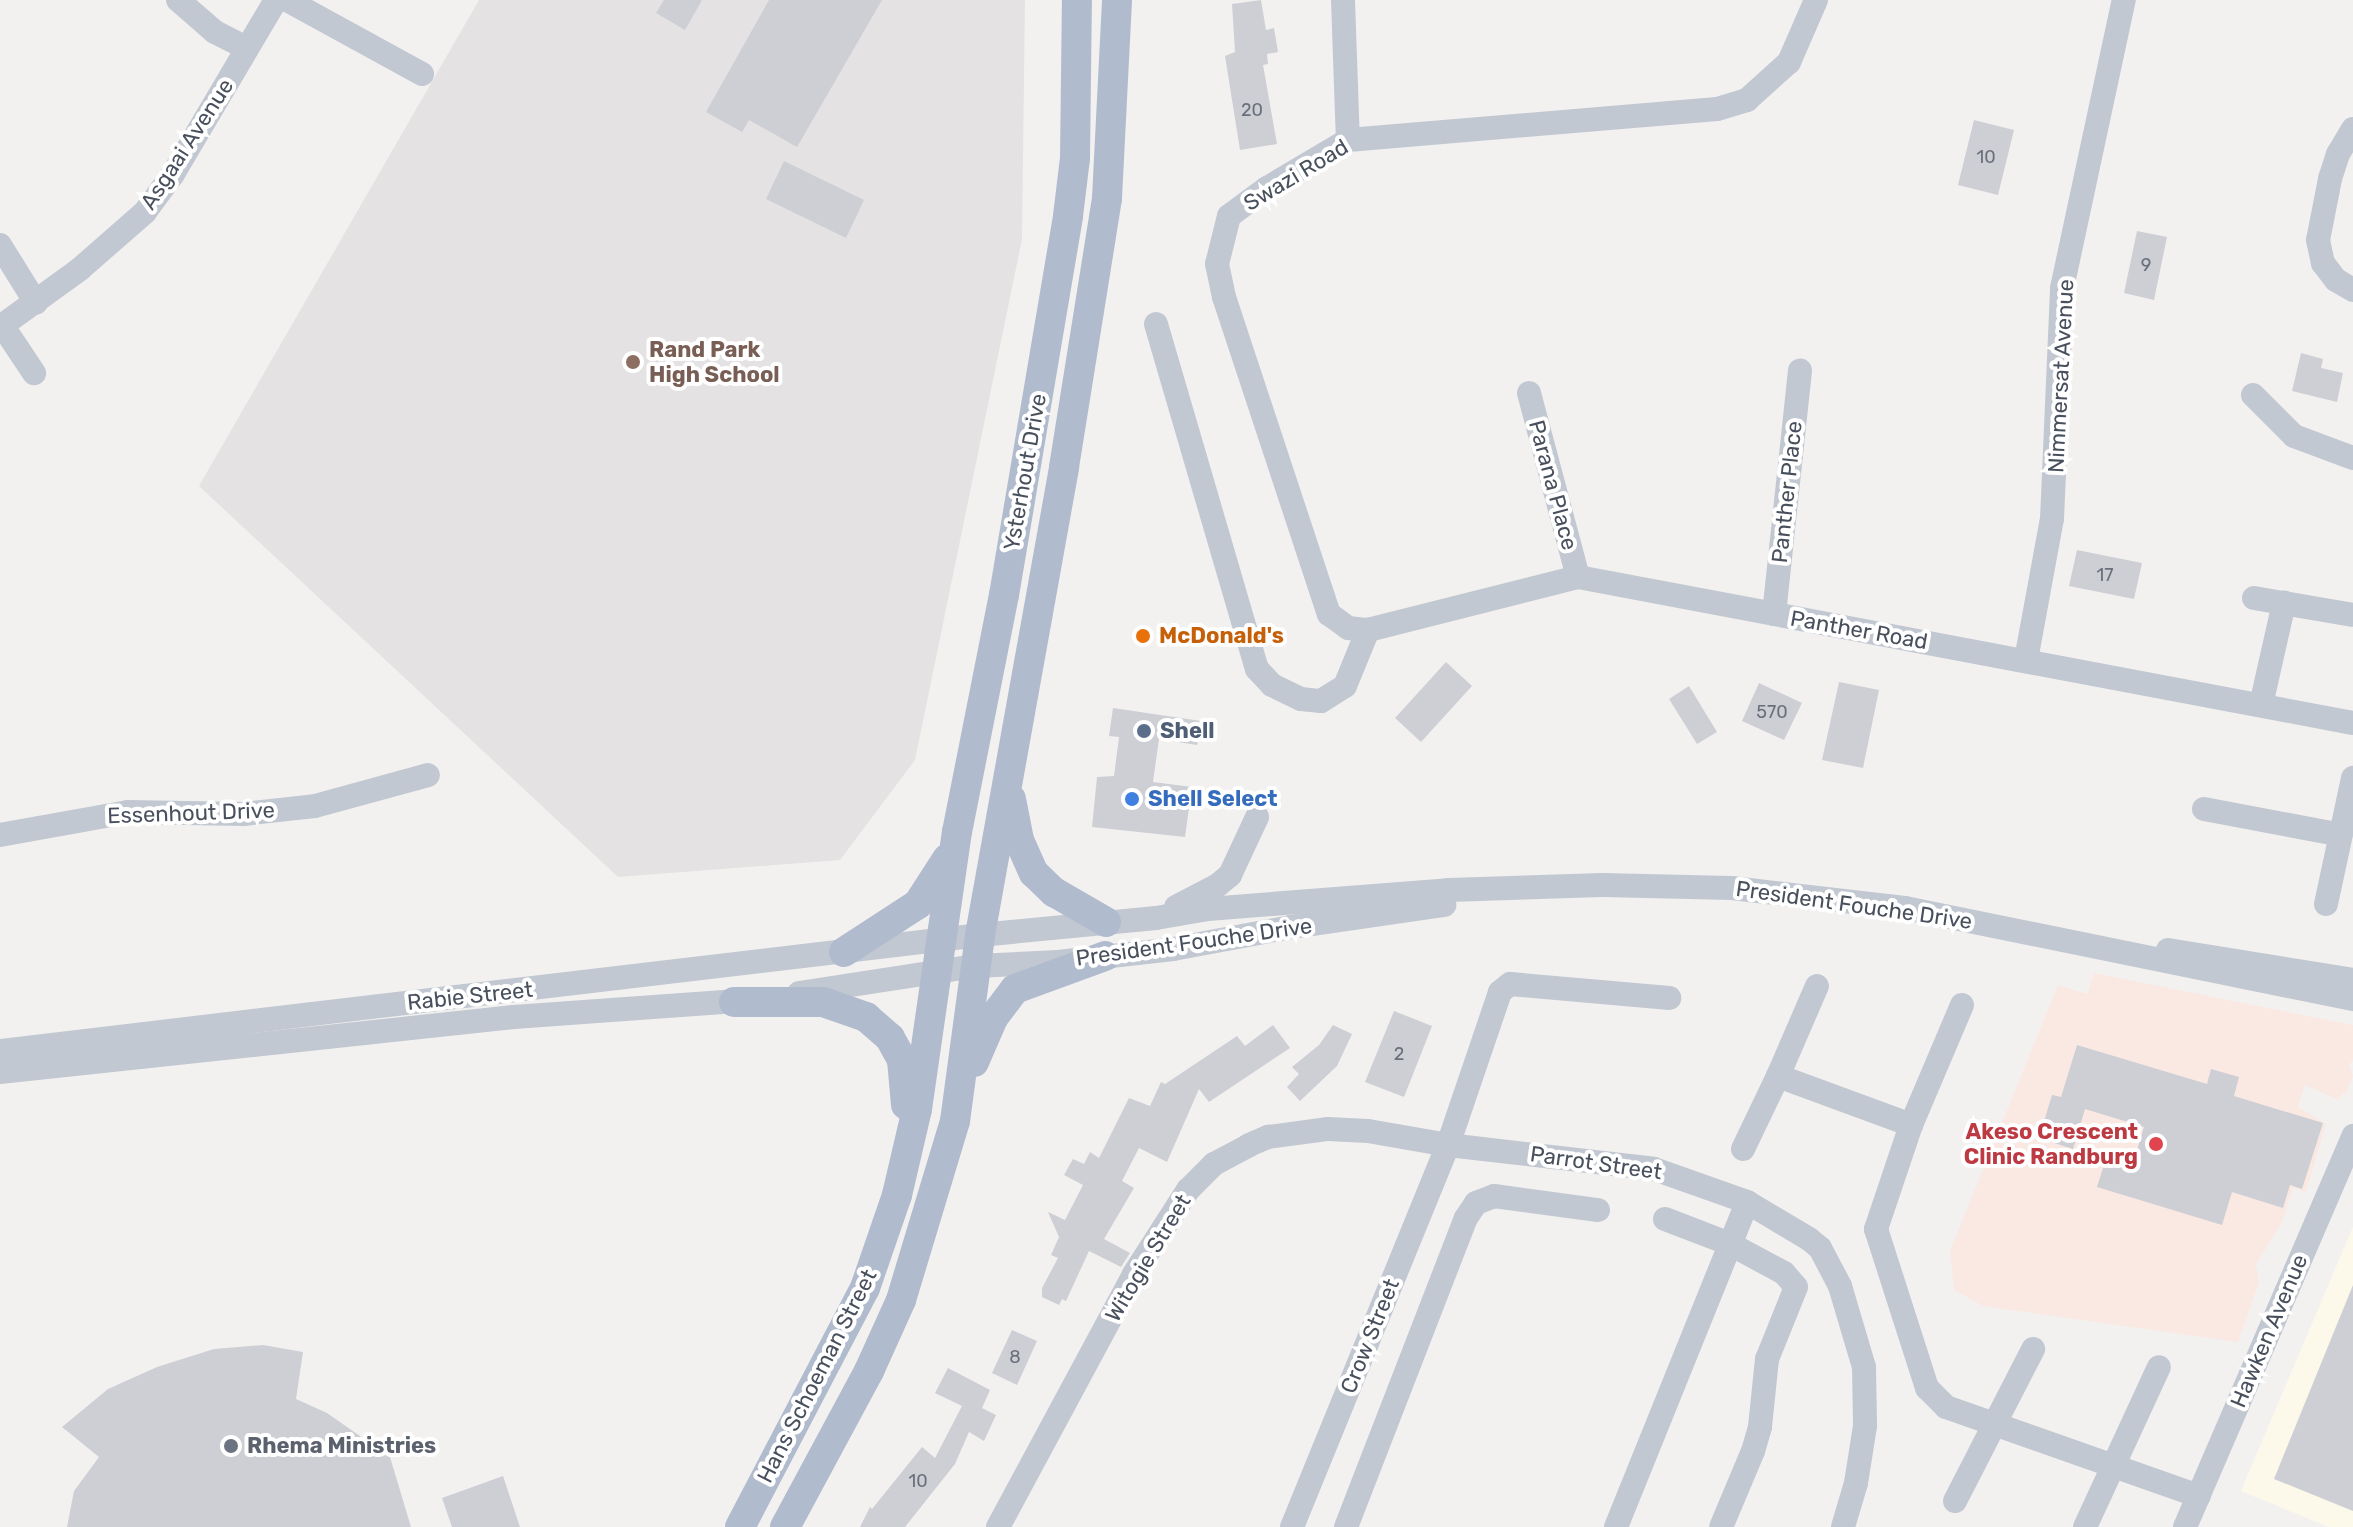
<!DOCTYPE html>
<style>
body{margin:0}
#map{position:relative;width:2353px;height:1527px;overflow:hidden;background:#f3f1f0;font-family:Rubik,sans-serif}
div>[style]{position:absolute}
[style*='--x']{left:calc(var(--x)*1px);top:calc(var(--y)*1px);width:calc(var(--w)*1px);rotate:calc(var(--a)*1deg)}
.commercial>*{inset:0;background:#fcf9eb}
.education>*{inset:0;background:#e4e2e2}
.medical>*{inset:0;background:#fae8e2}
.building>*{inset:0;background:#cdcfd5}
.minor>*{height:24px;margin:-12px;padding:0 12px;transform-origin:12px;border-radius:12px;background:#c2c8d1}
.major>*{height:30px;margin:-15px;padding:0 15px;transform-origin:15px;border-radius:15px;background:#b1bbce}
.dots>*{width:22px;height:22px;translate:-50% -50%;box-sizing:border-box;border:4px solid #fff;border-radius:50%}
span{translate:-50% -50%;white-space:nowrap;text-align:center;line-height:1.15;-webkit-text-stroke:8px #fff;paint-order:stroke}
.number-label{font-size:18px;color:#6a707b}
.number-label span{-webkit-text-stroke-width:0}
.street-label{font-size:22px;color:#49505d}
.education-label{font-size:22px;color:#785e54;font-weight:700}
.left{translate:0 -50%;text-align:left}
.food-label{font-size:22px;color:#c56008;font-weight:700}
.service-label{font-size:22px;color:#4e5e75;font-weight:700}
.shop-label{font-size:22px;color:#366cbe;font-weight:700}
.health-label{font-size:22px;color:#be3a42;font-weight:700}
.right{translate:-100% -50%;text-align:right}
.worship-label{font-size:22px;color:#5b616d;font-weight:700}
</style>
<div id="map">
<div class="commercial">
<i style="clip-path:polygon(2353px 1227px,2353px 1527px,2329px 1527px,2241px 1491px)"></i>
</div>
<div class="education">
<i style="clip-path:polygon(479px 0,1025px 0,1022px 239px,915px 760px,840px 860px,618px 877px,199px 486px)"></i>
</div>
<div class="medical">
<i style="clip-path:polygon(2094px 973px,2353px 1025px,2353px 1060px,2349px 1065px,2353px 1076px,2346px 1094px,2342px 1093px,2339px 1100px,2305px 1085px,2298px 1107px,2326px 1124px,2306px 1192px,2293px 1188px,2281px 1224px,2256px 1264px,2259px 1282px,2238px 1342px,1983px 1306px,1954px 1290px,1950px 1251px,2058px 985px,2087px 994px)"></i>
</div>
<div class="building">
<i style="clip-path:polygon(664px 0,702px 0,685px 30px,656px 13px)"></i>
<i style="clip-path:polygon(769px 0,882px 0,797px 147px,749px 120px,742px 132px,706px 112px)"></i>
<i style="clip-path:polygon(1261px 0,1266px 30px,1274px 28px,1278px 52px,1267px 54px,1268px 64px,1263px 65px,1277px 144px,1240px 150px,1225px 56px,1235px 52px,1232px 4px)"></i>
<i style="clip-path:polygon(1974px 120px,2014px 130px,1998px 195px,1958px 185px)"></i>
<i style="clip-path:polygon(784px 161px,864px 200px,846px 238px,766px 199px)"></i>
<i style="clip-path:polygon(2137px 231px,2167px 237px,2154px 300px,2124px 293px)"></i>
<i style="clip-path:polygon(2301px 353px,2323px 359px,2321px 368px,2343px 373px,2337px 402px,2292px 391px)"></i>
<i style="clip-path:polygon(2077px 550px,2142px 563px,2134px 599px,2069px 586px)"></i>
<i style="clip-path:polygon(1446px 662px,1472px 686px,1421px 742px,1395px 718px)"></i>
<i style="clip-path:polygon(1839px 682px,1879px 690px,1863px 768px,1822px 760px)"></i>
<i style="clip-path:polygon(1759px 683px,1802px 703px,1784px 740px,1742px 721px)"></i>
<i style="clip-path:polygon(1689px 686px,1717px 732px,1697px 744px,1669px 699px)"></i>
<i style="clip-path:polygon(1113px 708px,1201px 721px,1197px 745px,1159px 739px,1153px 782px,1192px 787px,1185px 837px,1092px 827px,1097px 777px,1114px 776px,1119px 737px,1109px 736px)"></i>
<i style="clip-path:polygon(1394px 1011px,1432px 1026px,1404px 1097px,1365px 1082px)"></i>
<i style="clip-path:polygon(1273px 1025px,1290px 1048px,1209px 1102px,1199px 1089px,1167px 1162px,1139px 1148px,1122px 1181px,1134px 1188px,1104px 1239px,1130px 1253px,1121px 1267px,1089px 1251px,1066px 1301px,1062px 1299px,1059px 1305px,1042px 1297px,1042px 1288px,1058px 1258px,1051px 1255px,1059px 1237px,1048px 1212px,1065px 1220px,1083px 1185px,1064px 1175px,1073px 1159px,1084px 1164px,1090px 1152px,1099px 1158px,1129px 1098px,1150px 1106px,1161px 1082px,1165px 1084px,1237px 1036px,1245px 1046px)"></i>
<i style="clip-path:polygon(1333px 1025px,1352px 1034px,1337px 1066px,1300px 1101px,1287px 1087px,1299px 1074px,1292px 1067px,1319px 1045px)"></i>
<i style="clip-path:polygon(2077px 1045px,2207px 1084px,2211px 1069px,2239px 1077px,2234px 1096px,2323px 1123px,2302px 1189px,2290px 1185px,2283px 1208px,2232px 1192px,2222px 1225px,2097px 1187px,2107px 1155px,2133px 1163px,2144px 1127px,2085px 1109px,2073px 1149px,2039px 1138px,2052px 1095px,2061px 1097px)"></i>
<i style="clip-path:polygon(2353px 1285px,2353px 1511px,2274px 1479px)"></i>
<i style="clip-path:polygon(1012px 1330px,1037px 1341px,1017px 1385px,992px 1373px)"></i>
<i style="clip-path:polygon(263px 1345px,303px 1352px,296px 1399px,327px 1413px,390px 1457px,411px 1527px,67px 1527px,74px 1491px,99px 1457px,62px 1427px,108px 1389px,157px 1367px,214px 1349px)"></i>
<i style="clip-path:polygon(948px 1368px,990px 1390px,982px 1408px,996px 1415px,984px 1441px,969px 1432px,955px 1464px,905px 1527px,860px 1527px,870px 1507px,872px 1509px,922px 1447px,935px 1458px,962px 1406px,935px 1393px)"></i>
<i style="clip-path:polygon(503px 1476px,520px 1527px,452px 1527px,442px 1498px)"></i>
</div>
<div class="minor">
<i style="--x:178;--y:0;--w:49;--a:40.9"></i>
<i style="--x:215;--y:32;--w:35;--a:27"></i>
<i style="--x:287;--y:0;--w:154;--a:28.7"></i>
<i style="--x:1343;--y:0;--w:140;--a:88"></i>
<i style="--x:1816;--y:0;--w:68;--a:113.5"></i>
<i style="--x:1789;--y:62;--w:57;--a:137.9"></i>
<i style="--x:1747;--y:100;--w:31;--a:163"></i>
<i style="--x:1717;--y:109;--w:370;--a:175.2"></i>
<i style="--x:1348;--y:140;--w:94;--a:149.3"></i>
<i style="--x:1267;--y:188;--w:47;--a:143.6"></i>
<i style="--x:1229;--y:216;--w:49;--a:104"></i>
<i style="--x:1217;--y:264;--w:34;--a:78"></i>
<i style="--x:1224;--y:297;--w:334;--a:71.7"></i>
<i style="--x:1329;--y:614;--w:24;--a:36"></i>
<i style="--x:1348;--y:628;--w:20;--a:6"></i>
<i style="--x:1368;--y:630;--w:217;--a:-14.2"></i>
<i style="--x:1578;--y:577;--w:789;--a:10.67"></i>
<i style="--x:2353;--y:129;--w:29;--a:121"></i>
<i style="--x:2338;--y:154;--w:26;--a:108"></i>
<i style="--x:2330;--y:179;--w:62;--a:101.1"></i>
<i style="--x:2318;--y:240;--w:24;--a:78"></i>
<i style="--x:2323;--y:263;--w:21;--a:53"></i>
<i style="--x:2336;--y:280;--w:20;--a:30"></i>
<i style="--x:0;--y:245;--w:68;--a:58.2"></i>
<i style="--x:1156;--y:324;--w:359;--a:73.7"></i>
<i style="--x:1257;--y:669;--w:22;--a:47"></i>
<i style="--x:1272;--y:685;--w:32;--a:26"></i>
<i style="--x:1301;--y:699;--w:20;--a:6"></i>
<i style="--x:1321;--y:701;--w:28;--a:-32"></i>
<i style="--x:1345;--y:686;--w:61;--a:-67.7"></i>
<i style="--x:2;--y:325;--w:58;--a:56.3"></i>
<i style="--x:0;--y:327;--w:99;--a:-35.9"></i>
<i style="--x:80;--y:269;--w:86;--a:-41.2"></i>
<i style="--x:145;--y:212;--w:47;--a:-53.6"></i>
<i style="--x:173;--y:174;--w:202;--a:-59.4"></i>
<i style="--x:1529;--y:393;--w:190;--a:75.1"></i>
<i style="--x:2253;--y:395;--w:58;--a:45"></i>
<i style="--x:2294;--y:436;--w:63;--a:20.4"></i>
<i style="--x:2254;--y:598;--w:100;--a:9.7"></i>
<i style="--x:1774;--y:614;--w:245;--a:-83.9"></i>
<i style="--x:2026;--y:660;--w:143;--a:-79.6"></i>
<i style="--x:2052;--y:519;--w:231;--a:-87.5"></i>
<i style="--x:2062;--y:288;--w:295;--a:-77.9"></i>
<i style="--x:2261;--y:705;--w:105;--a:-77.3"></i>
<i style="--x:2204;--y:809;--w:139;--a:10.7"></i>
<i style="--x:0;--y:835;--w:130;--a:-10.2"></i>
<i style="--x:128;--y:812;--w:115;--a:1"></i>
<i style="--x:243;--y:814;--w:72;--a:-6.3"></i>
<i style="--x:315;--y:806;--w:117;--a:-15.3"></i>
<i style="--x:2326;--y:904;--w:129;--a:-77.9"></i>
<i style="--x:1176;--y:907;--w:47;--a:-27.6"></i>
<i style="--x:1218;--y:885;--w:16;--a:-40"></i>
<i style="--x:1230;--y:875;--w:64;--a:-65"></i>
<i style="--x:2168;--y:950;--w:187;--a:9.2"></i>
<i style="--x:799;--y:993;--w:179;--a:-8.7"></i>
<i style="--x:976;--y:966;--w:82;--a:-2.8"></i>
<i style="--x:1058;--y:962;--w:116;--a:-6.4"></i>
<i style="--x:1173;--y:949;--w:120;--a:-10.6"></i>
<i style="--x:1291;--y:927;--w:155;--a:-8.2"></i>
<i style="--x:1962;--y:1005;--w:130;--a:113"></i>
<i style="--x:1911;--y:1125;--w:110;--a:108.6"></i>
<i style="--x:1876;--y:1229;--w:167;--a:72.2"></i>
<i style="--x:1927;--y:1388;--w:27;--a:45"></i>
<i style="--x:1946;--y:1407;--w:268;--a:19.4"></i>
<i style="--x:0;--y:1051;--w:987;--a:-6.75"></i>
<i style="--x:980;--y:935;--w:177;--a:-5.5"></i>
<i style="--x:1156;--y:918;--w:53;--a:-9.8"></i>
<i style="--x:1208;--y:909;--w:241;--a:-4.5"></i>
<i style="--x:1448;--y:890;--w:154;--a:-1.9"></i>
<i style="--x:1602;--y:885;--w:130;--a:1.3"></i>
<i style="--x:1732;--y:888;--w:174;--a:6.6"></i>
<i style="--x:1905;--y:908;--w:457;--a:11.5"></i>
<i style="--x:0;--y:1072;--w:517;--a:-6.11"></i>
<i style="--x:514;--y:1017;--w:238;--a:-4.1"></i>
<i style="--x:1778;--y:1076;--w:98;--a:-66.6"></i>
<i style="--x:1743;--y:1149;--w:81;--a:-64.4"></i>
<i style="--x:1778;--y:1076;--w:142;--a:20.2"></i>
<i style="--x:1665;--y:1219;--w:70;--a:21"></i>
<i style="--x:1730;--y:1244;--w:61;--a:28.2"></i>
<i style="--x:1784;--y:1273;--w:18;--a:49"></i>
<i style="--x:1796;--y:1287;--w:78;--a:111.9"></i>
<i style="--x:1767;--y:1359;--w:68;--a:95.9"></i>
<i style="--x:1760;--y:1427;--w:25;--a:106"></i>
<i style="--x:1753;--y:1451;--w:82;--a:112.8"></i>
<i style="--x:1955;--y:1501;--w:171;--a:-62.8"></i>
<i style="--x:998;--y:1527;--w:287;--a:-61.7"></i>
<i style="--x:1134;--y:1274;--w:100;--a:-57.3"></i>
<i style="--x:1188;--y:1190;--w:37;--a:-45"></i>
<i style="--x:1214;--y:1164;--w:40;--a:-28"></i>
<i style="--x:1249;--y:1145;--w:21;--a:-23"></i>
<i style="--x:1268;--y:1137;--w:61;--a:-7.6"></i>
<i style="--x:1328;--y:1129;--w:40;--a:2.9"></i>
<i style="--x:1368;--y:1131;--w:81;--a:9.9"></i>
<i style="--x:1448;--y:1145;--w:207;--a:6.6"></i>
<i style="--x:1654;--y:1169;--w:99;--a:19.5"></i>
<i style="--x:1747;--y:1202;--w:72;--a:30.8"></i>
<i style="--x:1809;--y:1239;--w:14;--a:39"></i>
<i style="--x:1820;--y:1248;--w:43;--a:62.2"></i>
<i style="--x:1840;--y:1286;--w:84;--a:73.5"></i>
<i style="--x:1864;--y:1367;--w:59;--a:89"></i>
<i style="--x:1865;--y:1426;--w:58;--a:99"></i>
<i style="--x:1856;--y:1483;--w:46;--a:106.5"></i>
<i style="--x:1292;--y:1527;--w:413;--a:-67.8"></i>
<i style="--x:1448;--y:1145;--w:162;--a:-71.2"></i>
<i style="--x:1500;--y:992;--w:13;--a:-39"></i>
<i style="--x:1510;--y:984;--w:160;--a:5"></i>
<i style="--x:1346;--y:1527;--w:331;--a:-68.8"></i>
<i style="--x:1466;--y:1218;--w:18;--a:-56"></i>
<i style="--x:1476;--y:1203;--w:19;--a:-21"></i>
<i style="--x:1494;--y:1196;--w:105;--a:7.7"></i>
<i style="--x:1616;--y:1527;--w:350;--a:-68"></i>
<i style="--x:2085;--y:1527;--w:176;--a:-65.2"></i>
<i style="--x:2185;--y:1527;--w:426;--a:-66.7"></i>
</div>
<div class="major">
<i style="--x:1011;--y:799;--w:42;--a:79"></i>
<i style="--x:1019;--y:840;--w:36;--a:66"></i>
<i style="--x:1034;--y:873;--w:28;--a:44"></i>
<i style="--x:1054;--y:892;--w:60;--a:30"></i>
<i style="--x:844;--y:952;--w:88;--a:-33"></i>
<i style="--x:918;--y:904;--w:54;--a:-57.2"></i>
<i style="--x:734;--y:1002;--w:89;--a:0"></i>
<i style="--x:823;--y:1002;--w:46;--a:19.2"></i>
<i style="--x:866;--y:1017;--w:32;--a:41"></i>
<i style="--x:890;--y:1038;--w:25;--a:61"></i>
<i style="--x:902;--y:1060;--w:45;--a:84.9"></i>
<i style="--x:974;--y:1062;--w:48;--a:-66.6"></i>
<i style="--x:993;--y:1018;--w:36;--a:-53"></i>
<i style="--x:1015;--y:989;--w:96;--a:-20.1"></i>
<i style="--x:740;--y:1527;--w:270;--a:-62.4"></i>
<i style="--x:865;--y:1288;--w:98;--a:-71"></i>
<i style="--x:897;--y:1195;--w:88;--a:-76.9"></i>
<i style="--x:917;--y:1109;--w:280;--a:-81.8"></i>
<i style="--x:957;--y:832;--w:242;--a:-78.8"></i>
<i style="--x:1004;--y:595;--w:384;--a:-80.4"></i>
<i style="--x:1068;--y:216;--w:58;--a:-83.1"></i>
<i style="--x:1075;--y:158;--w:158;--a:-89.3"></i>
<i style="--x:785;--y:1527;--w:177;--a:-61.7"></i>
<i style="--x:869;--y:1371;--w:78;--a:-65.7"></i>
<i style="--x:901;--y:1300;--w:187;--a:-73.2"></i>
<i style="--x:955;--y:1121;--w:188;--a:-82.3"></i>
<i style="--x:980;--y:935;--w:475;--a:-79.8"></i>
<i style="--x:1064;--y:467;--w:272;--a:-80.9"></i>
<i style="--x:1107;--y:198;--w:198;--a:-87.1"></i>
</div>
<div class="dots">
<i style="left:633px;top:362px;background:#8d6e63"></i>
<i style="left:1143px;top:636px;background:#e8710a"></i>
<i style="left:1144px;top:731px;background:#5c6f8a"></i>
<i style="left:1132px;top:799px;background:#3f7fe0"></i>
<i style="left:2156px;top:1144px;background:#e0444e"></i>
<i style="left:231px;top:1446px;background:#6b7280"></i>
</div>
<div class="number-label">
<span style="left:1252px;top:110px">20</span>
<span style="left:1986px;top:157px">10</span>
<span style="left:2146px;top:265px">9</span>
<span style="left:2105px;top:575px">17</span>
<span style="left:1772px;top:712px">570</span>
<span style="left:1399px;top:1054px">2</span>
<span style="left:1015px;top:1357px">8</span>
<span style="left:918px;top:1481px">10</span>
</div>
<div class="street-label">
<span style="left:187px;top:144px;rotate:-57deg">Asgaai Avenue</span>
<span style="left:1296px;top:175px;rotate:-31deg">Swazi Road</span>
<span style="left:2061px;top:376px;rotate:-87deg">Nimmersat Avenue</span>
<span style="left:1025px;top:472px;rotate:-80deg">Ysterhout Drive</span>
<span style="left:1553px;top:485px;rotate:75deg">Parana Place</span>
<span style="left:1787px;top:492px;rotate:-84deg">Panther Place</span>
<span style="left:1859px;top:630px;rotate:10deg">Panther Road</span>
<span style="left:191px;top:813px;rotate:-2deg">Essenhout Drive</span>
<span style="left:1854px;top:905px;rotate:8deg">President Fouche Drive</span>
<span style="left:1194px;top:942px;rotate:-8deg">President Fouche Drive</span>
<span style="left:470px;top:996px;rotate:-6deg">Rabie Street</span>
<span style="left:1596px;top:1163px;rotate:8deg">Parrot Street</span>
<span style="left:1148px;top:1258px;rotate:-59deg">Witogie Street</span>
<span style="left:2269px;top:1331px;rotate:-67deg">Hawken Avenue</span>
<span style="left:1370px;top:1336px;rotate:-68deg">Crow Street</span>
<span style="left:817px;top:1376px;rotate:-63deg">Hans Schoeman Street</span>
</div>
<div class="education-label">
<span class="left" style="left:649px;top:362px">Rand Park<br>High School</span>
</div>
<div class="food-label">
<span class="left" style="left:1159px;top:636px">McDonald's</span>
</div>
<div class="service-label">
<span class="left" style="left:1160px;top:731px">Shell</span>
</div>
<div class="shop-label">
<span class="left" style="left:1148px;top:799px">Shell Select</span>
</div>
<div class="health-label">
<span class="right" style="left:2138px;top:1144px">Akeso Crescent<br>Clinic Randburg</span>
</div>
<div class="worship-label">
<span class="left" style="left:247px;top:1446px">Rhema Ministries</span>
</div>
</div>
